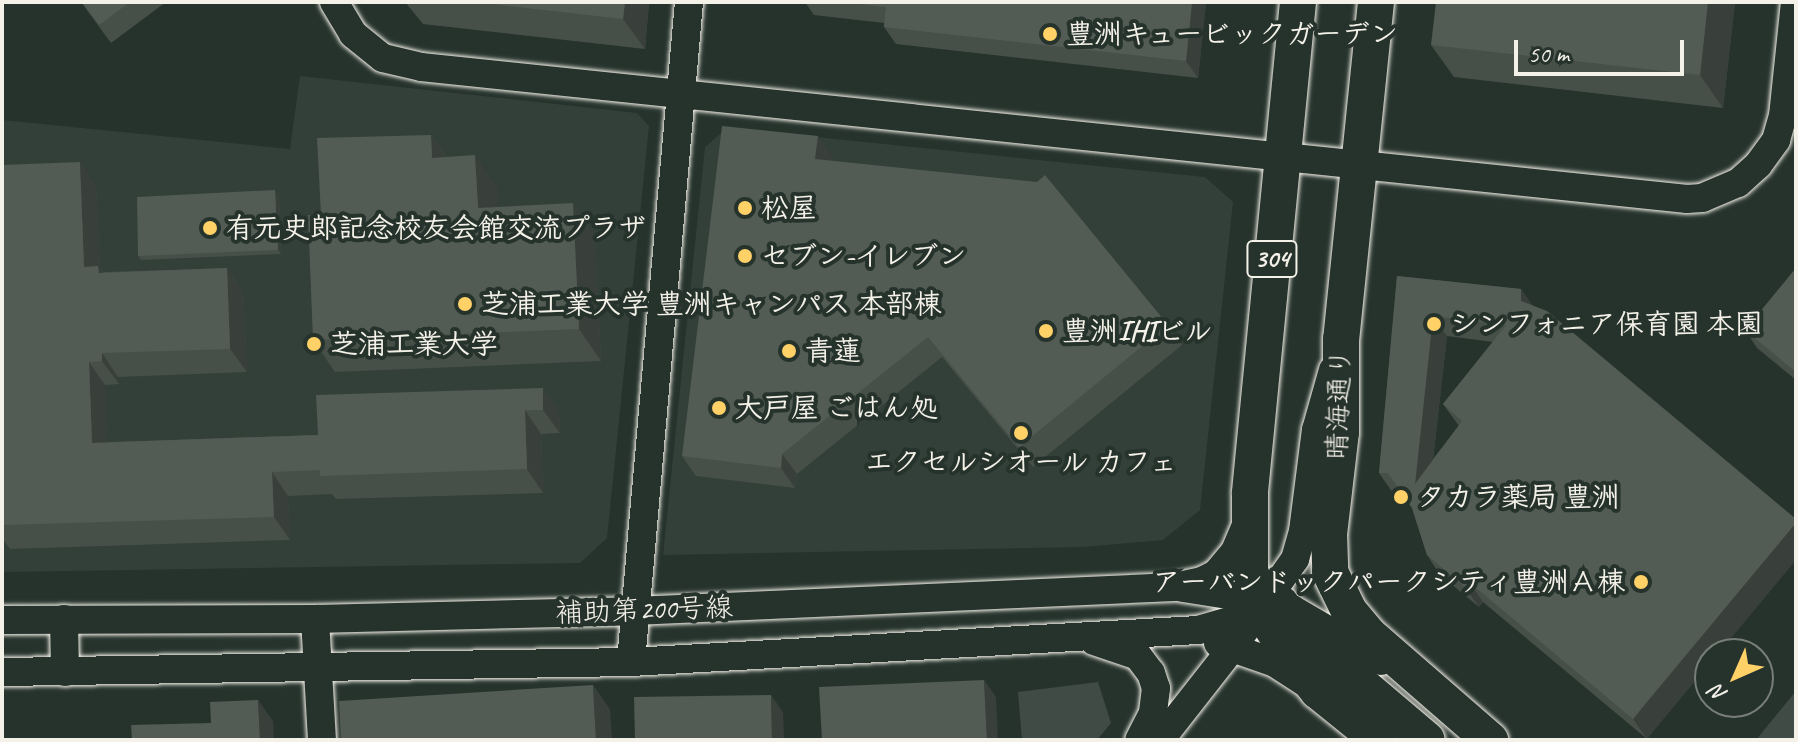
<!DOCTYPE html>
<meta charset="utf-8">
<style>
body{margin:0}
#map{position:relative;width:1798px;height:742px;overflow:hidden;background:#26332d;font-family:Caveat,"Klee One",sans-serif}
div>[style]{position:absolute}
[style*='--x']{left:calc(var(--x)*1px);top:calc(var(--y)*1px);width:calc(var(--w)*1px);rotate:calc(var(--a)*1deg)}
.built>*{inset:0;background:#333f39}
.green>*{inset:0;background:#414b45}
.roads{filter:drop-shadow(0 0 2px #f4f1e8) drop-shadow(0 0 2px #f4f1e8)}
.tertiary>*{height:28px;margin:-14px;padding:0 14px;transform-origin:14px;border-radius:14px;background:#26332d}
.primary>*{height:36px;margin:-18px;padding:0 18px;transform-origin:18px;border-radius:18px;background:#26332d}
.wall>*{inset:0;background:#474f49}
.shaded-wall>*{inset:0;background:#39403c}
.building>*{inset:0;background:#525c55}
.dots>*{width:22px;height:22px;translate:-50% -50%;box-sizing:border-box;border:4px solid #26332d;border-radius:50%}
span{translate:-50% -50%;white-space:nowrap;text-align:center;line-height:1.15;-webkit-text-stroke:8px #26332d;paint-order:stroke}
.shield-label span{padding:2px 6px;background:#26332d;border:2px solid;border-radius:6px;-webkit-text-stroke-width:0}
.shield-label{font-size:26px;color:#f4f1e8;font-weight:700}
.poi-label{font-size:28px;color:#f4f1e8;font-weight:700}
.left{translate:0 -50%;text-align:left}
.right{translate:-100% -50%;text-align:right}
.street-label{font-size:28px;color:#f4f1e8}
.frame{position:absolute;inset:0;border:4px solid #f4f1e8;pointer-events:none}
.north{position:absolute;left:1694px;top:638px;width:80px;height:80px;box-sizing:border-box;background:#26332d;border:2px solid #787f78;border-radius:50%;rotate:225deg;font-size:22px;font-weight:700;line-height:32px;text-align:center;color:#f4f1e8}
.north::after{content:'';display:block;margin:auto;width:28px;height:36px;background:#ffd166;clip-path:polygon(50% 0,100% 100%,50% 72%,0 100%)}
.scale{position:absolute;left:1514px;top:40px;width:170px;height:36px;box-sizing:border-box;border:4px solid #f4f1e8;border-top:0;padding-left:10px;font-size:24px;line-height:28px;white-space:nowrap;color:#f4f1e8;-webkit-text-stroke:6px #26332d;paint-order:stroke}
</style>
<div id="map">
<div class="built">
<i style="clip-path:polygon(300px 76px,637px 113px,649px 126px,607px 538px,580px 563px,2px 572px,2px 120px,290px 149px)"></i>
<i style="clip-path:polygon(727px 128px,1205px 177px,1233px 202px,1200px 510px,1163px 540px,1083px 547px,663px 555px,705px 147px)"></i>
</div>
<div class="green">
<i style="clip-path:polygon(1098px 682px,1111px 723px,1097px 740px,1022px 740px,1018px 692px)"></i>
<i style="clip-path:polygon(1796px 691px,1796px 740px,1756px 740px)"></i>
</div>
<div class="roads">
<div class="tertiary">
<i style="--x:334;--y:2;--w:37;--a:59"></i>
<i style="--x:353;--y:34;--w:38;--a:39"></i>
<i style="--x:383;--y:58;--w:39;--a:13"></i>
<i style="--x:421;--y:67;--w:1273;--a:5.95"></i>
<i style="--x:1687;--y:199;--w:15;--a:-4"></i>
<i style="--x:1702;--y:198;--w:39;--a:-23"></i>
<i style="--x:1738;--y:183;--w:27;--a:-42"></i>
<i style="--x:1758;--y:165;--w:31;--a:-54"></i>
<i style="--x:1776;--y:140;--w:25;--a:-74"></i>
<i style="--x:1783;--y:116;--w:115;--a:-84"></i>
<i style="--x:1183;--y:588;--w:84;--a:8.9"></i>
<i style="--x:1266;--y:601;--w:27;--a:17"></i>
<i style="--x:1292;--y:609;--w:103;--a:30.3"></i>
<i style="--x:64;--y:619;--w:53;--a:88.9"></i>
<i style="--x:315;--y:619;--w:121;--a:86.7"></i>
<i style="--x:2;--y:620;--w:313;--a:-0.2"></i>
<i style="--x:315;--y:619;--w:319;--a:-1.4"></i>
<i style="--x:634;--y:611;--w:541;--a:-2.54"></i>
<i style="--x:1174;--y:587;--w:29;--a:-12"></i>
<i style="--x:1202;--y:581;--w:16;--a:-27"></i>
<i style="--x:1216;--y:574;--w:30;--a:-50"></i>
<i style="--x:1235;--y:551;--w:33;--a:-67"></i>
<i style="--x:1094;--y:641;--w:46;--a:18.8"></i>
<i style="--x:1138;--y:656;--w:21;--a:53"></i>
<i style="--x:1151;--y:673;--w:16;--a:72"></i>
<i style="--x:1156;--y:688;--w:25;--a:97"></i>
<i style="--x:1153;--y:713;--w:30;--a:117"></i>
<i style="--x:1218;--y:643;--w:60;--a:19.3"></i>
<i style="--x:1275;--y:663;--w:35;--a:33"></i>
<i style="--x:631;--y:662;--w:663;--a:-84.98"></i>
<i style="--x:2;--y:672;--w:629;--a:-0.91"></i>
<i style="--x:631;--y:662;--w:568;--a:-3.23"></i>
<i style="--x:1198;--y:630;--w:61;--a:-16.1"></i>
<i style="--x:1160;--y:740;--w:118;--a:-51.9"></i>
<i style="--x:1233;--y:647;--w:108;--a:-54.8"></i>
<i style="--x:1295;--y:559;--w:29;--a:-74"></i>
<i style="--x:1303;--y:531;--w:102;--a:-82.7"></i>
<i style="--x:1316;--y:430;--w:62;--a:-74.2"></i>
</div>
<div class="primary">
<i style="--x:1298;--y:2;--w:494;--a:95.6"></i>
<i style="--x:1250;--y:494;--w:76;--a:90"></i>
<i style="--x:1250;--y:570;--w:49;--a:72.3"></i>
<i style="--x:1265;--y:617;--w:50;--a:57.3"></i>
<i style="--x:1292;--y:659;--w:41;--a:50.9"></i>
<i style="--x:1318;--y:691;--w:78;--a:38.8"></i>
<i style="--x:1376;--y:2;--w:339;--a:95.9"></i>
<i style="--x:1341;--y:339;--w:93;--a:90"></i>
<i style="--x:1341;--y:432;--w:103;--a:96.7"></i>
<i style="--x:1329;--y:534;--w:38;--a:88"></i>
<i style="--x:1330;--y:572;--w:43;--a:64"></i>
<i style="--x:1349;--y:611;--w:30;--a:50"></i>
<i style="--x:1368;--y:634;--w:162;--a:41"></i>
<i style="--x:1281;--y:604;--w:38;--a:55"></i>
<i style="--x:1303;--y:635;--w:162;--a:40.3"></i>
</div>
</div>
<div class="wall">
<i style="clip-path:polygon(81px 2px,166px 2px,111px 43px)"></i>
<i style="clip-path:polygon(405px 2px,649px 2px,645px 49px,423px 24px)"></i>
<i style="clip-path:polygon(805px 2px,1206px 2px,1198px 78px,896px 44px,884px 27px,884px 23px,814px 15px)"></i>
<i style="clip-path:polygon(1735px 2px,1723px 108px,1454px 77px,1431px 45px)"></i>
<i style="clip-path:polygon(431px 135px,447px 157px,497px 186px,498px 207px,595px 235px,601px 361px,335px 372px,313px 340px,321px 215px)"></i>
<i style="clip-path:polygon(832px 156px,831px 160px,1168px 325px,1182px 345px,1033px 467px,942px 357px,797px 474px,795px 488px,696px 476px,682px 456px)"></i>
<i style="clip-path:polygon(2px 165px,96px 185px,100px 268px,103px 272px,227px 268px,243px 291px,247px 372px,118px 377px,119px 384px,105px 385px,107px 442px,318px 435px,543px 388px,559px 411px,560px 433px,541px 434px,543px 493px,336px 499px,332px 494px,288px 496px,290px 540px,10px 549px,2px 538px)"></i>
<i style="clip-path:polygon(279px 195px,281px 254px,141px 260px,138px 256px)"></i>
<i style="clip-path:polygon(1796px 268px,1796px 380px,1757px 348px,1745px 330px)"></i>
<i style="clip-path:polygon(evenodd,1397px 276px,1521px 289px,1532px 306px,1647px 739px,1483px 602px,1479px 607px,1440px 575px,1427px 555px,1412px 508px,1402px 493px,1393px 493px,1379px 473px,1397px 276px,1447px 336px,1493px 342px,1443px 404px,1459px 426px,1433px 459px,1447px 336px)"></i>
</div>
<div class="shaded-wall">
<i style="clip-path:polygon(625px 2px,649px 2px,645px 49px,623px 19px)"></i>
<i style="clip-path:polygon(1192px 2px,1206px 2px,1198px 78px,1186px 61px)"></i>
<i style="clip-path:polygon(1708px 2px,1735px 2px,1723px 108px,1700px 75px)"></i>
<i style="clip-path:polygon(431px 135px,453px 166px,432px 158px)"></i>
<i style="clip-path:polygon(818px 136px,832px 156px,830px 179px,815px 159px)"></i>
<i style="clip-path:polygon(475px 155px,497px 186px,500px 240px,478px 208px)"></i>
<i style="clip-path:polygon(80px 162px,96px 185px,100px 268px,115px 290px,84px 267px)"></i>
<i style="clip-path:polygon(275px 190px,279px 195px,281px 254px,278px 250px)"></i>
<i style="clip-path:polygon(573px 203px,595px 235px,601px 361px,579px 329px)"></i>
<i style="clip-path:polygon(227px 268px,243px 291px,247px 372px,230px 349px)"></i>
<i style="clip-path:polygon(1521px 289px,1535px 309px,1521px 301px)"></i>
<i style="clip-path:polygon(1433px 316px,1447px 336px,1428px 503px,1415px 484px)"></i>
<i style="clip-path:polygon(102px 353px,118px 377px,119px 384px,102px 361px)"></i>
<i style="clip-path:polygon(89px 362px,105px 385px,108px 466px,92px 443px)"></i>
<i style="clip-path:polygon(543px 388px,559px 411px,560px 433px,543px 410px)"></i>
<i style="clip-path:polygon(525px 410px,541px 434px,543px 493px,527px 469px)"></i>
<i style="clip-path:polygon(782px 454px,797px 474px,795px 488px,781px 468px)"></i>
<i style="clip-path:polygon(272px 472px,288px 496px,290px 540px,274px 517px)"></i>
<i style="clip-path:polygon(1796px 523px,1796px 560px,1718px 654px,1710px 654px,1710px 663px,1647px 739px,1633px 719px)"></i>
<i style="clip-path:polygon(1469px 582px,1483px 602px,1479px 607px,1465px 587px)"></i>
<i style="clip-path:polygon(984px 680px,996px 697px,998px 740px,987px 740px)"></i>
<i style="clip-path:polygon(593px 685px,610px 709px,612px 740px,596px 740px)"></i>
<i style="clip-path:polygon(771px 695px,783px 712px,784px 740px,772px 740px)"></i>
<i style="clip-path:polygon(258px 700px,273px 721px,274px 740px,260px 740px)"></i>
</div>
<div class="building">
<i style="clip-path:polygon(82px 2px,130px 2px,99px 25px)"></i>
<i style="clip-path:polygon(474px 2px,625px 2px,623px 19px)"></i>
<i style="clip-path:polygon(841px 2px,1192px 2px,1186px 61px,884px 27px,886px 7px)"></i>
<i style="clip-path:polygon(1436px 2px,1708px 2px,1700px 75px,1431px 45px)"></i>
<i style="clip-path:polygon(722px 126px,818px 136px,815px 159px,1037px 182px,1045px 175px,1168px 325px,1019px 447px,928px 337px,782px 454px,781px 468px,682px 456px)"></i>
<i style="clip-path:polygon(431px 135px,432px 158px,475px 155px,478px 208px,573px 203px,579px 329px,313px 340px,308px 215px,321px 215px,317px 138px)"></i>
<i style="clip-path:polygon(80px 162px,84px 267px,98px 266px,99px 273px,227px 268px,230px 349px,102px 353px,102px 361px,89px 362px,92px 443px,318px 435px,316px 395px,543px 388px,543px 410px,525px 410px,527px 469px,320px 476px,320px 470px,272px 472px,274px 517px,2px 525px,2px 165px)"></i>
<i style="clip-path:polygon(275px 190px,278px 250px,138px 256px,137px 197px)"></i>
<i style="clip-path:polygon(1796px 268px,1796px 372px,1745px 330px)"></i>
<i style="clip-path:polygon(evenodd,1397px 276px,1521px 289px,1521px 301px,1547px 311px,1796px 519px,1796px 523px,1633px 719px,1469px 582px,1465px 587px,1427px 555px,1412px 508px,1388px 473px,1379px 473px,1397px 276px,1433px 316px,1506px 325px,1443px 404px,1462px 421px,1415px 484px,1433px 316px)"></i>
<i style="clip-path:polygon(984px 680px,987px 740px,822px 740px,819px 687px)"></i>
<i style="clip-path:polygon(593px 685px,596px 740px,341px 740px,339px 701px)"></i>
<i style="clip-path:polygon(771px 695px,772px 740px,635px 740px,634px 697px)"></i>
<i style="clip-path:polygon(258px 700px,260px 740px,132px 740px,131px 725px,211px 723px,210px 702px)"></i>
<i style="clip-path:polygon(19px 738px,23px 740px,2px 740px,2px 739px)"></i>
</div>
<div class="dots">
<i style="left:1050px;top:34px;background:#ffd166"></i>
<i style="left:745px;top:208px;background:#ffd166"></i>
<i style="left:210px;top:228px;background:#ffd166"></i>
<i style="left:745px;top:256px;background:#ffd166"></i>
<i style="left:465px;top:304px;background:#ffd166"></i>
<i style="left:1434px;top:324px;background:#ffd166"></i>
<i style="left:1046px;top:331px;background:#ffd166"></i>
<i style="left:314px;top:344px;background:#ffd166"></i>
<i style="left:789px;top:351px;background:#ffd166"></i>
<i style="left:719px;top:408px;background:#ffd166"></i>
<i style="left:1021px;top:433px;background:#ffd166"></i>
<i style="left:1401px;top:497px;background:#ffd166"></i>
<i style="left:1641px;top:582px;background:#ffd166"></i>
</div>
<div class="shield-label">
<span style="left:1272px;top:259px">304</span>
</div>
<div class="poi-label">
<span class="left" style="left:1066px;top:34px">豊洲キュービックガーデン</span>
<span class="left" style="left:761px;top:208px">松屋</span>
<span class="left" style="left:226px;top:228px">有元史郎記念校友会館交流プラザ</span>
<span class="left" style="left:761px;top:256px">セブン-イレブン</span>
<span class="left" style="left:481px;top:304px">芝浦工業大学 豊洲キャンパス 本部棟</span>
<span class="left" style="left:1450px;top:324px">シンフォニア保育園 本園</span>
<span class="left" style="left:1062px;top:331px">豊洲IHIビル</span>
<span class="left" style="left:330px;top:344px">芝浦工業大学</span>
<span class="left" style="left:805px;top:351px">青蓮</span>
<span class="left" style="left:735px;top:408px">大戸屋 ごはん処</span>
<span style="left:1021px;top:462px">エクセルシオール カフェ</span>
<span class="left" style="left:1417px;top:497px">タカラ薬局 豊洲</span>
<span class="right" style="left:1625px;top:582px">アーバンドックパークシティ豊洲Ａ棟</span>
</div>
<div class="street-label">
<span style="left:1339px;top:404px;rotate:-88deg">晴海通り</span>
<span style="left:644px;top:610px;rotate:-2deg">補助第200号線</span>
</div>
<div class="frame"></div>
<div class="north">N</div>
<div class="scale">50 m</div>
</div>
